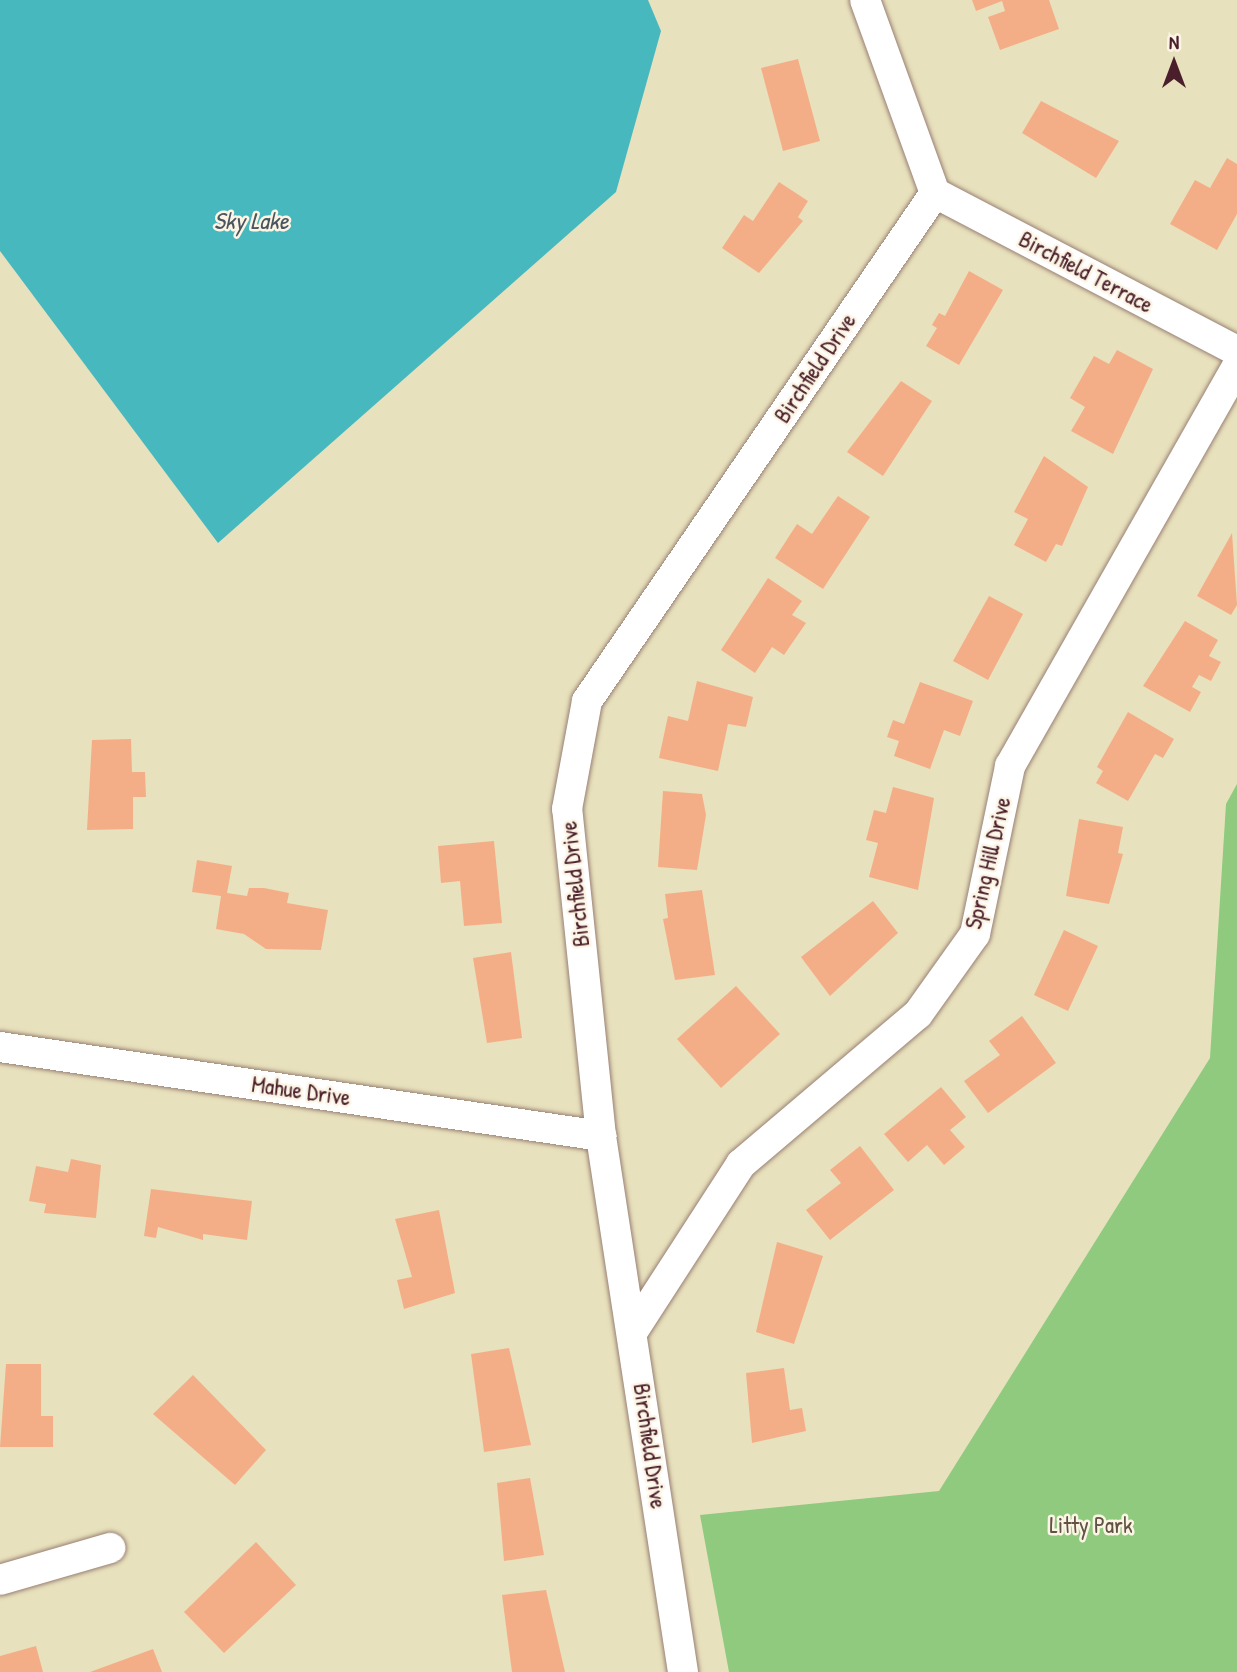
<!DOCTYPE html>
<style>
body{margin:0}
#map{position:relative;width:1237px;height:1672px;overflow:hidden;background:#e8e1bd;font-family:"Patrick Hand",sans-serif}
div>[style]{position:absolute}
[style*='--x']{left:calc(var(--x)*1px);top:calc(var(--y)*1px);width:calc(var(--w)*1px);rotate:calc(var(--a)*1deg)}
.green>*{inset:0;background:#8fca7f}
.water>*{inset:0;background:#48b8bf}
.building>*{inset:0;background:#f4ae87}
.roads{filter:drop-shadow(0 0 2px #998074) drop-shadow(0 0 2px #998074)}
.minor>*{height:30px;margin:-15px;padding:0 15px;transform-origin:15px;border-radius:15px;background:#fff}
span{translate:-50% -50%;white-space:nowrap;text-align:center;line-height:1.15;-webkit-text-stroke:5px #fcf5e5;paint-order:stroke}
.street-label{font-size:23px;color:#4a1f2b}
.park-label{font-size:23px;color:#5f5244}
.water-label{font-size:24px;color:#49555f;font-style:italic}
.north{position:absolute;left:1139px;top:28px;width:70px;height:70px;-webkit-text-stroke:5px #fcf5e5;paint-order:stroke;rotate:0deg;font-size:19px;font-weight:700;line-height:28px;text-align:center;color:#4a1f2b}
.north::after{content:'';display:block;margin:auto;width:24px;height:32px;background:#4a1f2b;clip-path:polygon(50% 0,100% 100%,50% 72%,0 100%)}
</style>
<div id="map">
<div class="green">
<i style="clip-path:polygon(1237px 784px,1237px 1672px,729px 1672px,700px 1515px,939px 1491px,1210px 1058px,1226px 804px)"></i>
</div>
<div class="water">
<i style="clip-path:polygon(0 0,648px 0,661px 31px,616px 192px,218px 543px,0 251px)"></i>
</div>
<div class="building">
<i style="clip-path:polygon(972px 0,1049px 0,1059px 29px,1000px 50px,988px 17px,1005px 11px,1002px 1px,976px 11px)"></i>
<i style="clip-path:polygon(798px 59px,820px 141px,783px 151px,761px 68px)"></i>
<i style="clip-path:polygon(1041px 101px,1119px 141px,1096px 178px,1022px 133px)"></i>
<i style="clip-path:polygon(1227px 158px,1237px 164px,1237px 214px,1217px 250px,1170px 224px,1195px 180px,1210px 188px)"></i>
<i style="clip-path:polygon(779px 182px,808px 201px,798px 217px,803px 221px,759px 273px,722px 248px,744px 215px,753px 221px)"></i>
<i style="clip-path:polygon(969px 271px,1003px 290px,959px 365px,926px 346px,937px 328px,932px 325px,939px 313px,945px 316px)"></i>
<i style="clip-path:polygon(1117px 350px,1153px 369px,1113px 454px,1071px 431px,1085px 407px,1070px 398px,1094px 356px,1109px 364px)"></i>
<i style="clip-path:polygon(901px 381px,932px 401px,883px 476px,847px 452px)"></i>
<i style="clip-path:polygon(1044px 456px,1088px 487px,1062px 546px,1056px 544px,1046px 562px,1014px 545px,1028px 519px,1014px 512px)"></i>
<i style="clip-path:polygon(838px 496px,870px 517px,823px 589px,775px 558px,797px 524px,812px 534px)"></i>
<i style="clip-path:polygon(1232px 533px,1237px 605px,1231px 615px,1197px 596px)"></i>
<i style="clip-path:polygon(768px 578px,802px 601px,792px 615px,806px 623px,784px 655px,772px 647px,755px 673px,721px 650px)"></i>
<i style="clip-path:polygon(989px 596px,1023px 614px,988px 680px,953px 661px)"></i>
<i style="clip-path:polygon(1185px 621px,1218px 640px,1209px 656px,1221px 662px,1211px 681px,1199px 675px,1192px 687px,1201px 692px,1190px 712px,1143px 686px)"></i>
<i style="clip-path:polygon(697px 681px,753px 697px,746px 727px,728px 724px,718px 771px,659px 758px,668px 716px,688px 721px)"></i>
<i style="clip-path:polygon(920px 682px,973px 701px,960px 736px,944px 730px,930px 769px,894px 756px,899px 741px,887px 737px,893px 720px,904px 724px)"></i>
<i style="clip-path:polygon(1128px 712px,1174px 739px,1163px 758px,1155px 754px,1128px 801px,1096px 783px,1103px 771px,1097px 767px)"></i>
<i style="clip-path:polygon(131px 739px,132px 772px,145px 772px,146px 797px,133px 797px,133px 829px,87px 830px,92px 740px)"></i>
<i style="clip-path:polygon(893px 787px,934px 798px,918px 890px,869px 877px,878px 843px,866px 840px,874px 810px,886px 813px)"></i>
<i style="clip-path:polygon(663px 791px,702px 794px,706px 815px,697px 870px,658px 867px)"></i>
<i style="clip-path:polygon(1079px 819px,1123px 827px,1118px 853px,1123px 854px,1109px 904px,1066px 896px)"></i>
<i style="clip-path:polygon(494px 841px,502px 923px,464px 926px,460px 881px,441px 883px,438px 846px)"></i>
<i style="clip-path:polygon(197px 860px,232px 866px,227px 893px,247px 896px,249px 888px,264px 888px,289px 893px,287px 903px,328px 910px,321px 950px,266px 949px,244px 934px,216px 929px,221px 896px,192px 892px)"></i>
<i style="clip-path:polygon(702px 890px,715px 975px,675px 980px,663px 919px,668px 918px,665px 894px)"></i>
<i style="clip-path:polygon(873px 901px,898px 933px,830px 996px,801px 957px)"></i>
<i style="clip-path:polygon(1064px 930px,1098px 946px,1068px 1011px,1034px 995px)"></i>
<i style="clip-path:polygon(511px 952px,522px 1038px,487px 1043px,473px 958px)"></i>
<i style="clip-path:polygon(736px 986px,780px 1034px,721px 1088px,677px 1039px)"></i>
<i style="clip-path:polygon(1022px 1016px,1056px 1063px,988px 1113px,964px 1081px,1000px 1055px,989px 1041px)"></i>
<i style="clip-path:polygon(941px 1087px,966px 1117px,950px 1130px,965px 1147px,944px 1165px,927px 1145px,908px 1162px,884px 1134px)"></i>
<i style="clip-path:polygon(860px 1146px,894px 1190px,830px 1240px,806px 1210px,841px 1183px,830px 1170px)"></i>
<i style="clip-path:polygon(71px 1159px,101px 1165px,96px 1218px,44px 1213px,46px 1204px,29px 1201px,36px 1166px,68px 1172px)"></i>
<i style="clip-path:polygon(151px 1189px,252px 1201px,247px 1240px,203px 1234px,203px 1240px,158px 1227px,156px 1238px,144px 1236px)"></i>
<i style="clip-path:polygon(439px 1210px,455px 1293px,404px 1309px,397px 1280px,412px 1277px,395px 1219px)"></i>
<i style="clip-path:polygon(777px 1242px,823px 1256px,794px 1344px,756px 1332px)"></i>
<i style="clip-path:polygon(509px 1348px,531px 1445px,484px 1452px,471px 1354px)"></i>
<i style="clip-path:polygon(6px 1364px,41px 1364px,41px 1416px,53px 1416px,53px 1447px,0 1447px)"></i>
<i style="clip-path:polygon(784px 1368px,790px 1410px,802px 1408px,806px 1431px,752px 1443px,746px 1373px)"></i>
<i style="clip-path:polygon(193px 1375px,266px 1450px,235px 1485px,153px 1414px)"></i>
<i style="clip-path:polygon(530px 1478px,544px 1555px,504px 1561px,497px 1483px)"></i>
<i style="clip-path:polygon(256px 1542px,296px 1585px,224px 1653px,184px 1612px)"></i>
<i style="clip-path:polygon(546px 1590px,565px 1672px,512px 1672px,502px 1595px)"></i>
<i style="clip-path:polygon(36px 1646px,43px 1672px,0 1672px,0 1656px)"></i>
<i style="clip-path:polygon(153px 1649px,162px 1672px,90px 1672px)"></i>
</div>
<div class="roads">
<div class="minor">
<i style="--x:865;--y:0;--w:205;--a:70.1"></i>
<i style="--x:935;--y:193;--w:341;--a:27.6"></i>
<i style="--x:0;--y:1047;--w:608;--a:8.42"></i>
<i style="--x:633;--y:1331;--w:199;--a:-57.1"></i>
<i style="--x:741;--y:1164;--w:232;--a:-40.3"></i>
<i style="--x:918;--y:1014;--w:98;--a:-54.5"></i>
<i style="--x:975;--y:934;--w:172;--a:-78.2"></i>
<i style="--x:1010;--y:766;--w:460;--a:-60.4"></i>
<i style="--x:0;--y:1580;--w:115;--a:-16.2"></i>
<i style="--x:683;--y:1672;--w:542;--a:-98.7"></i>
<i style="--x:601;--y:1136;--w:329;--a:-95.9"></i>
<i style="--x:567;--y:809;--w:110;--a:-79.5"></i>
<i style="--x:587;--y:701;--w:616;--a:-55.59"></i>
</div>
</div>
<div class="street-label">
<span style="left:1086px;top:272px;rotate:28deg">Birchfield Terrace</span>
<span style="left:815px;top:368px;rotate:-56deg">Birchfield Drive</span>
<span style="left:988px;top:863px;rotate:-77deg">Spring Hill Drive</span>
<span style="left:575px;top:884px;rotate:-96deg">Birchfield Drive</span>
<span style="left:301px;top:1091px;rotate:8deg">Mahue Drive</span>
<span style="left:650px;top:1446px;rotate:82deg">Birchfield Drive</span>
</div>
<div class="park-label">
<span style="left:1091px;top:1525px">Litty Park</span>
</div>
<div class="water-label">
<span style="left:251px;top:221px">Sky Lake</span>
</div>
<div class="north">N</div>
</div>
